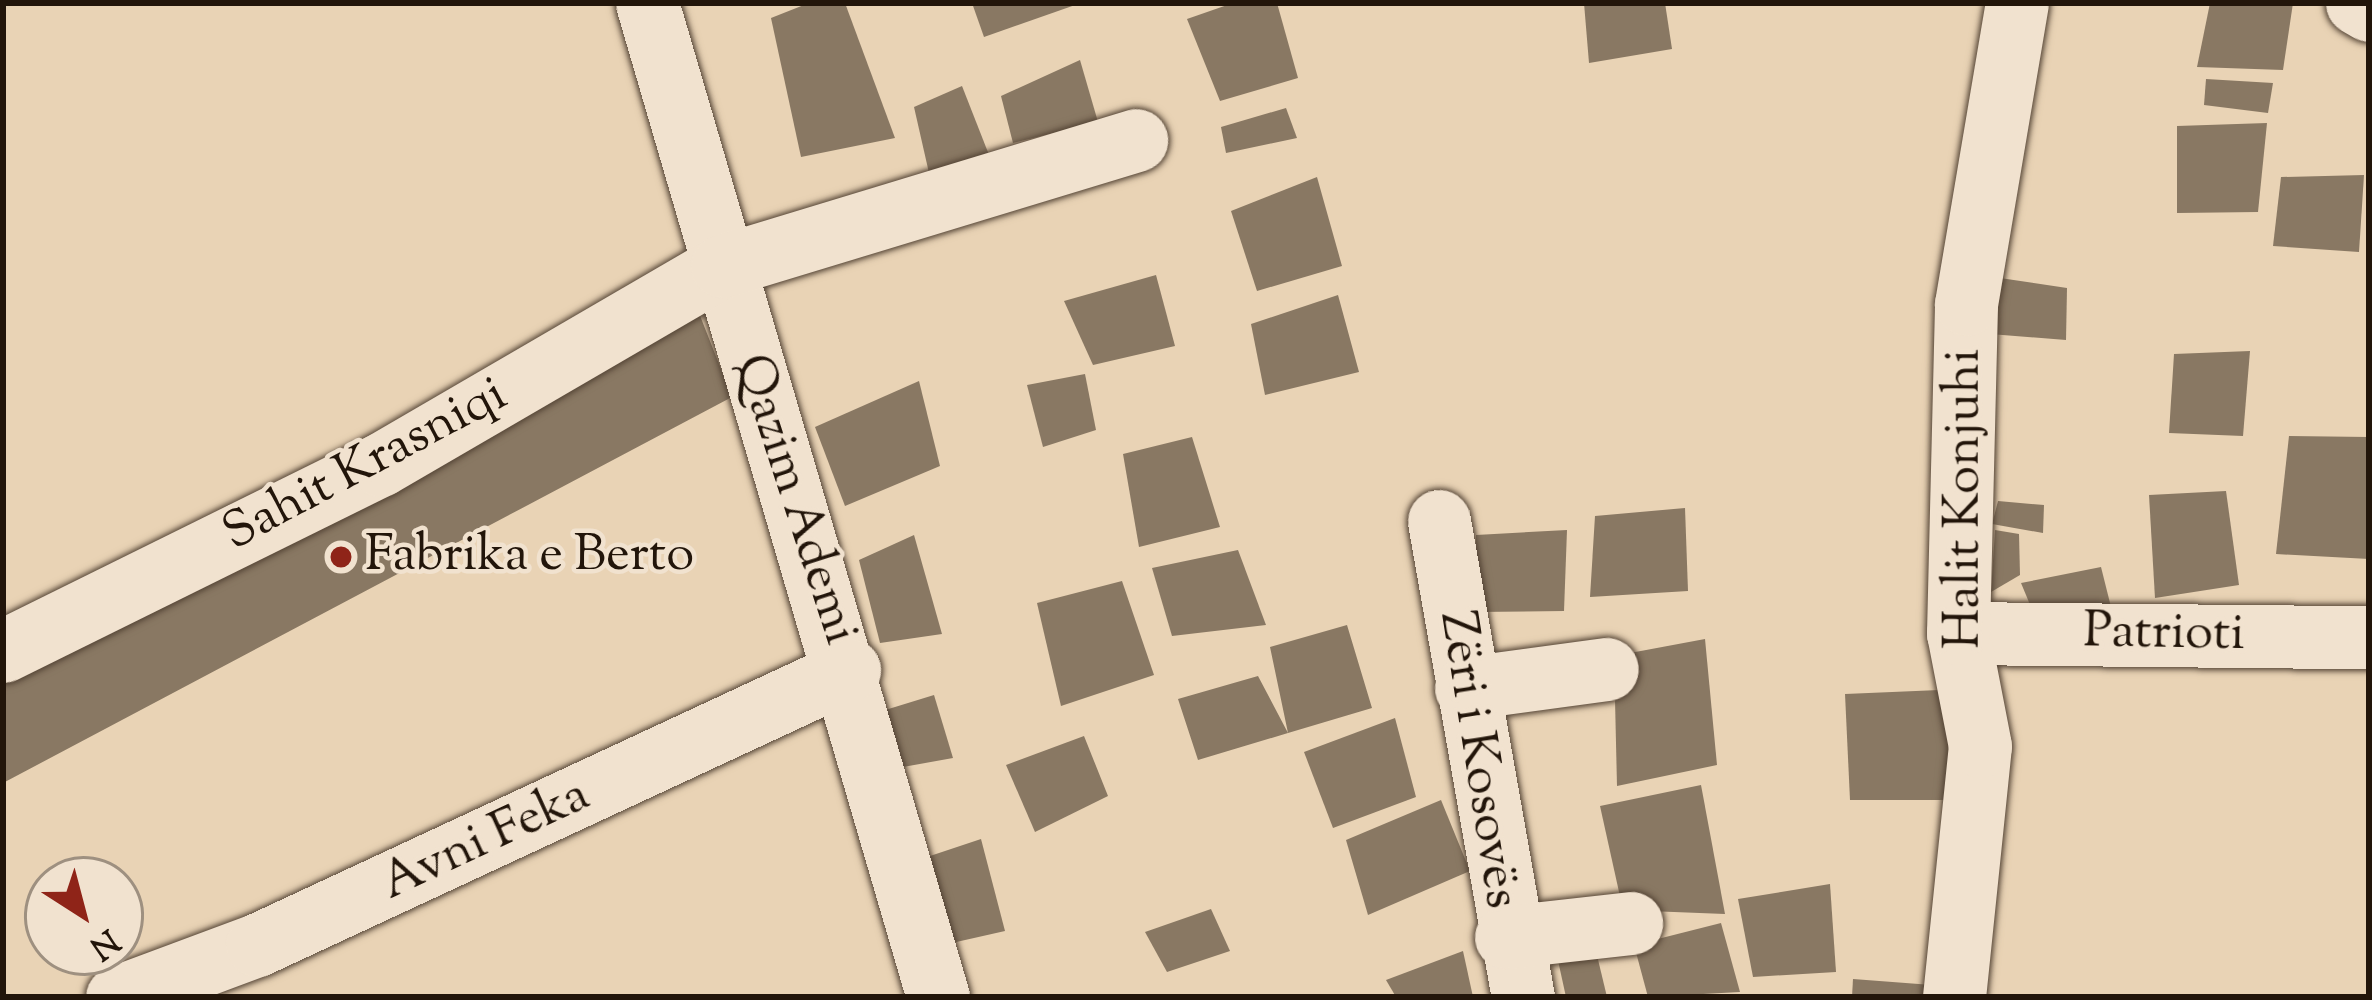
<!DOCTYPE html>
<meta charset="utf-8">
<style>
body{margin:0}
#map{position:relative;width:2372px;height:1000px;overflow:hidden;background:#e9d3b5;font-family:"Sorts Mill Goudy",serif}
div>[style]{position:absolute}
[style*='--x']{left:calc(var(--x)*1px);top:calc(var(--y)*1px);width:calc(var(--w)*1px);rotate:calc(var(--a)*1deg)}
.building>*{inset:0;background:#897863}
.roads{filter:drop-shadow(0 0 3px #544435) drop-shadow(0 0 3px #544435)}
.minor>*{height:63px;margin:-31.5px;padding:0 31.5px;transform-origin:31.5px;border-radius:31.5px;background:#f1e2cf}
.dots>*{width:33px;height:33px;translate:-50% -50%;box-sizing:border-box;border:6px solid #f1e2cf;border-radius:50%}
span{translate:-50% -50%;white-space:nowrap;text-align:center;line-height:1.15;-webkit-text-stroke:9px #f1e2cf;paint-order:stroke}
.street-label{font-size:51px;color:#22150a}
.poi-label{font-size:51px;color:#22150a}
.left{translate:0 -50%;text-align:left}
.frame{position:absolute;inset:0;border:6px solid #22150a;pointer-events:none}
.north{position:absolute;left:24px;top:856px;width:120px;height:120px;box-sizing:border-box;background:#f1e2cf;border:3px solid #9e9080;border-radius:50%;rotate:144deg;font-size:33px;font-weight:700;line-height:48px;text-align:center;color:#22150a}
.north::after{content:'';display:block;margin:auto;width:42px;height:54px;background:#8f2418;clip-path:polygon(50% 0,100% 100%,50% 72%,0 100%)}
</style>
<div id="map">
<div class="building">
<i style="clip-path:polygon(809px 3px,845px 3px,895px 138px,801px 157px,771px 18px)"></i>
<i style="clip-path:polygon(972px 3px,1078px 3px,1078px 4px,984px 37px)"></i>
<i style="clip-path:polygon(1233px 3px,1277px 3px,1298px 78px,1220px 101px,1187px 19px)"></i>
<i style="clip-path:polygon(1584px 3px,1665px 3px,1672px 49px,1589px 63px)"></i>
<i style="clip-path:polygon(2210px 3px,2293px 3px,2283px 70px,2197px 67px)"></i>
<i style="clip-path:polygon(1080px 60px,1098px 122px,1013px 143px,1001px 96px)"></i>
<i style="clip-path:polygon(2206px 79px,2273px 83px,2268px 113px,2204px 105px)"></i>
<i style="clip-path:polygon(962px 86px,991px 160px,929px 173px,914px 107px)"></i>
<i style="clip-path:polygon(1286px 108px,1297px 138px,1226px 153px,1221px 127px)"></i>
<i style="clip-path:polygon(2267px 123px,2258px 212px,2177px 213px,2177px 126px)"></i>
<i style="clip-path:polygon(2364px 175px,2359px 252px,2273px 246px,2281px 177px)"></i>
<i style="clip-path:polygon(1317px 177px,1342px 266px,1257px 291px,1231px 211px)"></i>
<i style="clip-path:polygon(1156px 275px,1175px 346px,1093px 365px,1064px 301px)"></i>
<i style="clip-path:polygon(2000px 278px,2067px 288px,2066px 340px,1990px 334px)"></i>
<i style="clip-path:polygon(1338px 295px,1359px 372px,1265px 395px,1251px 324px)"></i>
<i style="clip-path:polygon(697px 308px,732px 397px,3px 783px,3px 683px,501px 432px)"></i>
<i style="clip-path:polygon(2250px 351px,2243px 436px,2169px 433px,2174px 354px)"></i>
<i style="clip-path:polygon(1085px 374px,1096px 430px,1043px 447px,1027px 385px)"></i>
<i style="clip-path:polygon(919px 381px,940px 466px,845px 506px,815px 427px)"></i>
<i style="clip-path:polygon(2289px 436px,2369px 437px,2369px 559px,2276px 554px)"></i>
<i style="clip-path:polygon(1192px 437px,1220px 527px,1139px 547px,1123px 454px)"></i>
<i style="clip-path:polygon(2226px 491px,2239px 585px,2155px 598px,2149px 495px)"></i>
<i style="clip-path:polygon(1998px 501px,2044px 505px,2043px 533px,1992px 524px)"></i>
<i style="clip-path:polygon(1685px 508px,1688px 591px,1590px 597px,1595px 516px)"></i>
<i style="clip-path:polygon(1567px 530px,1564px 611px,1475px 612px,1476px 535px)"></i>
<i style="clip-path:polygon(1995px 530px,2019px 534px,2020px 575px,1991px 592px)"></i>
<i style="clip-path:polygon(914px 535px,942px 634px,880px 643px,859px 560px)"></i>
<i style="clip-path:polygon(1238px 550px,1266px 625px,1172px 636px,1152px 568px)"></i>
<i style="clip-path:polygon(2101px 567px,2111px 607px,2036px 619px,2021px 583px)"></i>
<i style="clip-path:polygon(1122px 581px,1154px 675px,1061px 706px,1037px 603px)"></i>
<i style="clip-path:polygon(1347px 625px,1372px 708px,1288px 733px,1198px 760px,1178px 699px,1258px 676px,1288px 733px,1270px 647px)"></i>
<i style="clip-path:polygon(1705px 639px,1717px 765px,1617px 786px,1614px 656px)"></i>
<i style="clip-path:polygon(1963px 689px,1957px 800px,1850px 800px,1845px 694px)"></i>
<i style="clip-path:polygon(934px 695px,953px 758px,903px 767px,882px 711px)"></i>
<i style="clip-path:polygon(1395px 718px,1416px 797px,1333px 828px,1304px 752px)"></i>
<i style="clip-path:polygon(1084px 736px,1108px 796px,1035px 832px,1006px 765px)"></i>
<i style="clip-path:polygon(1701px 785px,1725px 914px,1623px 910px,1600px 806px)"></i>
<i style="clip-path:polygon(1441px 800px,1470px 871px,1368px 915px,1346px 840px)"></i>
<i style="clip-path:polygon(981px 839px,1005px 931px,943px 945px,918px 860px)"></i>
<i style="clip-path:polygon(1830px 884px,1836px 972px,1753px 977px,1738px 899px)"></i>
<i style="clip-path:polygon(1211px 909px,1230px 951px,1167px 972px,1145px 932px)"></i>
<i style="clip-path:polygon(1721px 923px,1740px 992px,1648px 997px,1634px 945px)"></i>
<i style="clip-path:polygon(1595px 947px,1607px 997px,1566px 997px,1557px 956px)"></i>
<i style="clip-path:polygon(1463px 951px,1473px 997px,1396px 997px,1386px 980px)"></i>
<i style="clip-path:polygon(1853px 979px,1945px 986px,1944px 997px,1852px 997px)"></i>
</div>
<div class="roads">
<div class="minor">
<i style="--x:647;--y:3;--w:1036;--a:73.68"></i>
<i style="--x:2357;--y:3;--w:14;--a:30"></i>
<i style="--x:1439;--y:521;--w:483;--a:80"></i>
<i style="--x:1958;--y:633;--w:411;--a:0.6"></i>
<i style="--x:3;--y:651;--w:420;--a:-26.3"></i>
<i style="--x:380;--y:465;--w:396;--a:-30.2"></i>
<i style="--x:722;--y:266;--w:433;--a:-16.9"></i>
<i style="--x:1466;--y:688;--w:142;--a:-7.7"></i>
<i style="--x:1506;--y:937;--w:126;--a:-6.4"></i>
<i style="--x:117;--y:997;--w:149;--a:-20.4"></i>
<i style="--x:257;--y:945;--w:653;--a:-24.92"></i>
<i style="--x:1954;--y:997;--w:252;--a:-84.1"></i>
<i style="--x:1980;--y:746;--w:115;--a:-101"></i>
<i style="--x:1958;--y:633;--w:329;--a:-88.6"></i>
<i style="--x:1966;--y:304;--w:305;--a:-80.4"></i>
</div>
</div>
<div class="dots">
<i style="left:341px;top:557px;background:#8f2418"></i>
</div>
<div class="street-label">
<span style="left:366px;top:466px;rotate:-28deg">Sahit Krasniqi</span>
<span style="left:1966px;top:499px;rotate:-90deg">Halit Konjuhi</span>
<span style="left:794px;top:500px;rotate:72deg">Qazim Ademi</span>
<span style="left:2164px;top:635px;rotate:1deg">Patrioti</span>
<span style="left:1477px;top:760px;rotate:81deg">Zëri i Kosovës</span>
<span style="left:486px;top:841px;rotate:-25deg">Avni Feka</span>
</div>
<div class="poi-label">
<span class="left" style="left:365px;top:557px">Fabrika e Berto</span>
</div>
<div class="frame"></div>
<div class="north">N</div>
</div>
